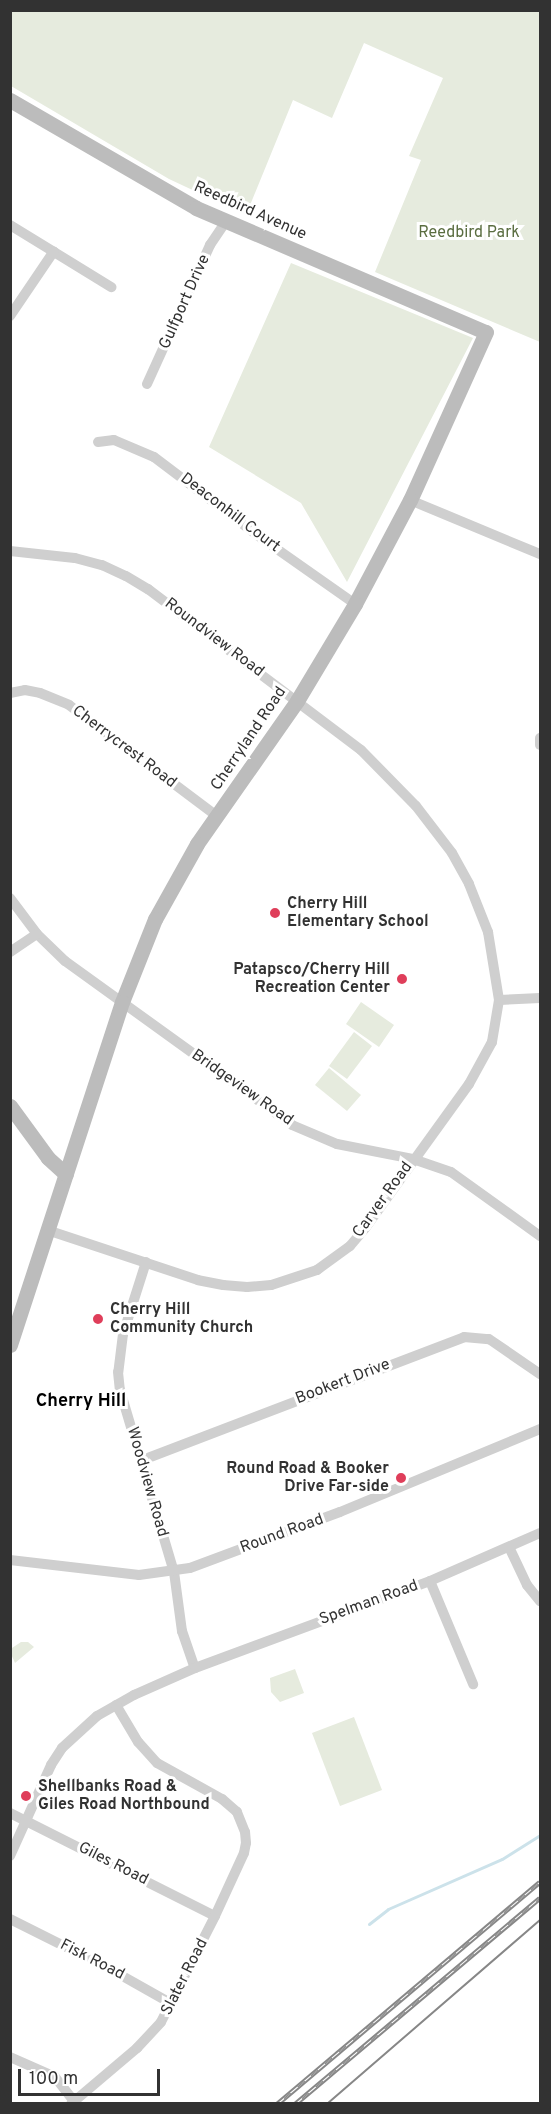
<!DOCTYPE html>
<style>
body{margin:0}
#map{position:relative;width:551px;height:2114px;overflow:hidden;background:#fff;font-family:Overpass,sans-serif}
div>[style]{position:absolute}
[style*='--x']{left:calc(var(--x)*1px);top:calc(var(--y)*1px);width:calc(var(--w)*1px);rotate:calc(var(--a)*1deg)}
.green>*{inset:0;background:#e6ebde}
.stream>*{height:3px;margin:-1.5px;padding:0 1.5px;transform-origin:1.5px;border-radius:1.5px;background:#cce2ea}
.street>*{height:10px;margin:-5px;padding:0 5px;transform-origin:5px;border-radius:5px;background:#cfcfcf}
.secondary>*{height:15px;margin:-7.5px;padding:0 7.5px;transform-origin:7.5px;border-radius:7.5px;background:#bcbcbc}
.tram>*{height:1.5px;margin:-0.75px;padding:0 0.75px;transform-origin:0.75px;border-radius:0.75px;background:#878787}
.rail>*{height:5px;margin-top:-2.5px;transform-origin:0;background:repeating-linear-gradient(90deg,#fff 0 9px,#878787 0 18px);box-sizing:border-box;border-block:2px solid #878787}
.dots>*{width:16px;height:16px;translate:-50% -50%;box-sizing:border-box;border:3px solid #fff;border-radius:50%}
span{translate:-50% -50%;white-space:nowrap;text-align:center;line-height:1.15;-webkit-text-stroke:6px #fff;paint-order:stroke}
.street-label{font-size:16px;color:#323232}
.park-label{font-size:16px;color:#5a6d40}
.poi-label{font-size:16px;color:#323232;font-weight:700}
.left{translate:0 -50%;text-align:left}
.right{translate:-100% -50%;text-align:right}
.neighbourhood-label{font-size:18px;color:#000;font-weight:700}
.frame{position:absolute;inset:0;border:12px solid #323232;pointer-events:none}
.scale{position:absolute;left:18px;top:2069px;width:142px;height:27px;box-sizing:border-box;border:3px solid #323232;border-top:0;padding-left:8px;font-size:18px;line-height:21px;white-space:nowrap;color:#323232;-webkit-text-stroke:4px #fff;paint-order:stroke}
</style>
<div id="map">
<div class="green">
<i style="clip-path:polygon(10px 11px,540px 11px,540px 342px,375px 272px,421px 160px,409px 156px,443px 78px,364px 43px,332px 118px,293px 100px,246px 215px,169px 179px,11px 86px)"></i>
<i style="clip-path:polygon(291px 263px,473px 338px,347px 582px,301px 503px,209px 447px)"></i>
<i style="clip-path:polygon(361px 1002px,394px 1025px,379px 1047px,346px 1024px)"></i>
<i style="clip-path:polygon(354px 1032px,372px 1046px,347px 1079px,329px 1066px)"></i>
<i style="clip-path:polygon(329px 1068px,361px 1095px,347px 1111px,315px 1085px)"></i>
<i style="clip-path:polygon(21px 1642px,28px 1642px,34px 1647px,15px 1663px,11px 1654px,12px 1648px)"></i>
<i style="clip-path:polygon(295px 1669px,304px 1693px,280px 1702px,271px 1692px,270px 1678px)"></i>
<i style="clip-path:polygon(354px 1717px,382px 1790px,340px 1806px,312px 1733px)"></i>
</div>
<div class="stream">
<i style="--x:369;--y:1924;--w:24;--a:-38"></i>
<i style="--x:388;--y:1909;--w:124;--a:-23.7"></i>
<i style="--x:502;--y:1859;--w:45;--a:-32.3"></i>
</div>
<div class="street">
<i style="--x:10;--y:225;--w:119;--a:31.5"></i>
<i style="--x:10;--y:316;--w:78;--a:-55.9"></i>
<i style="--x:147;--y:384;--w:153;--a:-65.6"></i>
<i style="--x:210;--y:245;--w:29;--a:-56"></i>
<i style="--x:98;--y:442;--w:16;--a:-7"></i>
<i style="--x:114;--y:440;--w:43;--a:23"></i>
<i style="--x:154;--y:457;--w:129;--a:37.1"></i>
<i style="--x:257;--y:535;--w:120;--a:35.1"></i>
<i style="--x:410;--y:500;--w:141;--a:22.6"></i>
<i style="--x:10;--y:551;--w:65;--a:6.1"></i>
<i style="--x:75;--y:558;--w:28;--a:15"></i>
<i style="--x:102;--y:565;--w:26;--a:25"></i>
<i style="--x:126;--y:576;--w:26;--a:31"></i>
<i style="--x:148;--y:589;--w:267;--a:37.1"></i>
<i style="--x:361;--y:750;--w:78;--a:45.5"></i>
<i style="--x:416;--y:806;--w:59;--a:52.5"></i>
<i style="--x:452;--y:853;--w:35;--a:61"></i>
<i style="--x:469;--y:884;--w:52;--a:68.4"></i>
<i style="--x:488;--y:932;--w:69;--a:80.8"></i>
<i style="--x:499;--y:1000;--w:43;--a:99.5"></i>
<i style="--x:492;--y:1042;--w:48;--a:118.7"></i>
<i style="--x:469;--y:1084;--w:176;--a:125.8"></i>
<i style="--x:366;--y:1227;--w:25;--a:130"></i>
<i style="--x:350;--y:1246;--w:41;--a:144"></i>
<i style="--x:317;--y:1270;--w:48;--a:161.9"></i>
<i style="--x:271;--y:1285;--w:24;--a:175"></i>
<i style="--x:247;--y:1287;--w:24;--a:-175"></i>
<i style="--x:223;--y:1285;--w:25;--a:-169"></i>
<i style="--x:198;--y:1280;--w:159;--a:-161.7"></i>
<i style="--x:10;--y:693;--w:15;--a:-11"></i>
<i style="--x:25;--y:690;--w:15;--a:11"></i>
<i style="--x:40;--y:693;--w:31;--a:22"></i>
<i style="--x:69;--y:705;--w:186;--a:36.9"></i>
<i style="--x:540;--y:738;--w:7;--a:90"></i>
<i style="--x:10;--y:898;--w:45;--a:53.1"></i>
<i style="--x:37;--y:934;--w:39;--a:44"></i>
<i style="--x:65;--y:961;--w:280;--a:35.8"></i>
<i style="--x:292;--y:1125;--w:49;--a:22.9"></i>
<i style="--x:337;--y:1144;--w:77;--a:11.2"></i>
<i style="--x:413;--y:1159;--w:40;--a:18.9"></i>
<i style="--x:451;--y:1172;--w:110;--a:35.7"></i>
<i style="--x:10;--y:952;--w:32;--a:-34"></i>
<i style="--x:499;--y:1000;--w:41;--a:-2.8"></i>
<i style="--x:146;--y:1262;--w:76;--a:107.7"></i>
<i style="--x:123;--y:1334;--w:38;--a:97"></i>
<i style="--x:118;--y:1372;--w:18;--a:84"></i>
<i style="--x:120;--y:1390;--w:190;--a:73.5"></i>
<i style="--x:174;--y:1572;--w:60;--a:82.3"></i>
<i style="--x:182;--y:1631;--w:39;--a:71"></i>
<i style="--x:140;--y:1461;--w:347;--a:-20.9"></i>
<i style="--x:464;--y:1337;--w:25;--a:5"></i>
<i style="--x:489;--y:1339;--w:62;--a:34.5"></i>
<i style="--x:509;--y:1547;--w:42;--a:64.7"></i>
<i style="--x:527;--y:1585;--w:21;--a:51"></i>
<i style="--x:10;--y:1560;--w:130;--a:6.6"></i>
<i style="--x:139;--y:1575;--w:51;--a:-7.8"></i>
<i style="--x:190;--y:1568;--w:160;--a:-20.5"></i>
<i style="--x:340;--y:1512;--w:217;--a:-22.5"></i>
<i style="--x:430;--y:1581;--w:112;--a:67.3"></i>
<i style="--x:10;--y:1813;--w:229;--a:26.7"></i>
<i style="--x:10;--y:1856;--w:100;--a:-65.7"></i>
<i style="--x:51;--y:1765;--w:20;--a:-57"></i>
<i style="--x:62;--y:1748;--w:47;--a:-42.4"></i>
<i style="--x:97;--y:1716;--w:43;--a:-29.6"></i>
<i style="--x:134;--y:1695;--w:67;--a:-23.9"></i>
<i style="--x:195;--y:1668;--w:251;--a:-20.3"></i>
<i style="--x:430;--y:1581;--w:120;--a:-23.6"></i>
<i style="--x:10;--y:1919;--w:112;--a:26.6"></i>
<i style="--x:110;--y:1969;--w:71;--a:29.4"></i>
<i style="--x:10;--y:2057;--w:49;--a:24"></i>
<i style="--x:55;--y:2077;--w:31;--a:52"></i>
<i style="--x:71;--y:2104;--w:87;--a:-40.3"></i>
<i style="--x:137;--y:2048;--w:35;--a:-47"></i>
<i style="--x:161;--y:2022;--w:119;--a:-63"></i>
<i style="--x:215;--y:1916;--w:69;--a:-65.3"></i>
<i style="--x:244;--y:1853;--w:10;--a:-79"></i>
<i style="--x:246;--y:1843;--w:11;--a:-95"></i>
<i style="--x:245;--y:1832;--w:22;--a:-112"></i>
<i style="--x:237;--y:1812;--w:20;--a:-139"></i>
<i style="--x:222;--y:1799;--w:74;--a:-151"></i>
<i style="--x:157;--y:1763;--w:28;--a:-132"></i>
<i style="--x:138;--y:1742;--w:43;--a:-120.7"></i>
</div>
<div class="secondary">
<i style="--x:10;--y:100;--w:215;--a:30.1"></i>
<i style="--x:196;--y:208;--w:315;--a:23.2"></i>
<i style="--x:486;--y:332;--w:184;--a:114.3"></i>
<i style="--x:410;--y:500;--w:118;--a:117.9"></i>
<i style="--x:355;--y:604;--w:113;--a:120.9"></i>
<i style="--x:297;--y:701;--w:174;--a:125"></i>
<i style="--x:197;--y:844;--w:86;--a:119.2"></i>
<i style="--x:155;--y:919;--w:89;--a:111.7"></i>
<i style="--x:122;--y:1002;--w:361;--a:108.1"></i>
<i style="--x:10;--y:1106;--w:64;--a:53.8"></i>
<i style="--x:48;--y:1158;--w:24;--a:42"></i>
</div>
<div class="tram">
<i style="--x:327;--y:2104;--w:281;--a:-40.8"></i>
</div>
<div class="rail">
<i style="--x:277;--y:2104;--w:344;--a:-40.2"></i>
<i style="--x:295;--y:2104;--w:320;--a:-40.1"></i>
</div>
<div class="dots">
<i style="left:275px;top:913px;background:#df3e5a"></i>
<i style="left:402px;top:979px;background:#df3e5a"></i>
<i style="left:98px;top:1319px;background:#df3e5a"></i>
<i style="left:401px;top:1478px;background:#df3e5a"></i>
<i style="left:26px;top:1796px;background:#df3e5a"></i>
</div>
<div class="street-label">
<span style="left:250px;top:211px;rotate:24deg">Reedbird Avenue</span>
<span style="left:185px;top:302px;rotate:-66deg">Gulfport Drive</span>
<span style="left:230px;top:513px;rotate:37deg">Deaconhill Court</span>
<span style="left:214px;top:638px;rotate:37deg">Roundview Road</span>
<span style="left:249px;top:739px;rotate:-56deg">Cherryland Road</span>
<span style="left:124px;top:747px;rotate:37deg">Cherrycrest Road</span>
<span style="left:242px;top:1088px;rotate:35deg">Bridgeview Road</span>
<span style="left:383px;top:1200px;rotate:-54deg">Carver Road</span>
<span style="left:343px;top:1382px;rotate:-21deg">Bookert Drive</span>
<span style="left:147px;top:1482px;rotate:74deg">Woodview Road</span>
<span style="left:282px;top:1534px;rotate:-20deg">Round Road</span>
<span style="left:369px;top:1603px;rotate:-20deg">Spelman Road</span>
<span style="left:113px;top:1864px;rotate:27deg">Giles Road</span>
<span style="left:92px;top:1960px;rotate:27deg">Fisk Road</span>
<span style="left:185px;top:1977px;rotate:-63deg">Slater Road</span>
</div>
<div class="park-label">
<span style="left:469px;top:233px">Reedbird Park</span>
</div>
<div class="poi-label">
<span class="left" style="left:287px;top:913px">Cherry Hill<br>Elementary School</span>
<span class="right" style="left:390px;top:979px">Patapsco/Cherry Hill<br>Recreation Center</span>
<span class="left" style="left:110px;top:1319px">Cherry Hill<br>Community Church</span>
<span class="right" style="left:389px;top:1478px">Round Road &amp; Booker<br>Drive Far-side</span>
<span class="left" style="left:38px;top:1796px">Shellbanks Road &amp;<br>Giles Road Northbound</span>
</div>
<div class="neighbourhood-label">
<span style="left:81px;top:1402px">Cherry Hill</span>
</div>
<div class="frame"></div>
<div class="scale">100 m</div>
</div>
